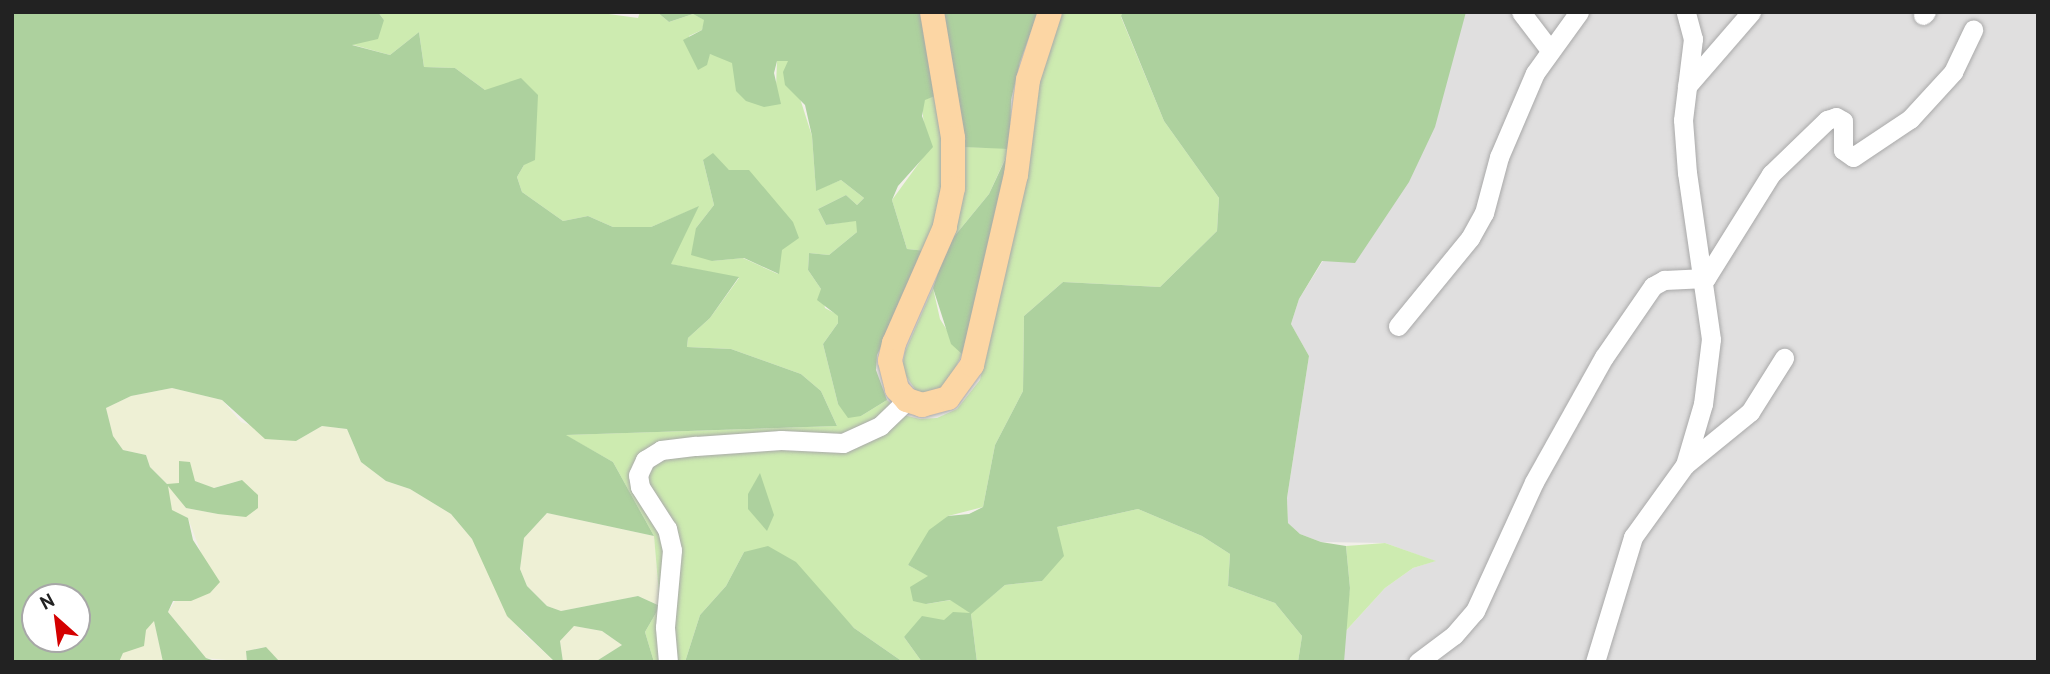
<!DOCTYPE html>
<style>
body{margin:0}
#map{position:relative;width:2050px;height:674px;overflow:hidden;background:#f2efe9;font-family:"PT Sans",sans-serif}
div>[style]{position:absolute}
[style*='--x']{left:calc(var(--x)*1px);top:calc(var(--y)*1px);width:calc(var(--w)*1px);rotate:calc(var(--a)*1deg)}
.residential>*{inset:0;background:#e0dfdf}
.farmland>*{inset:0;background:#eef0d5}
.grass>*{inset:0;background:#cdebb0}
.forest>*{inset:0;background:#add19e}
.roads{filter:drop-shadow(0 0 2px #a9a9a9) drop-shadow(0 0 2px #a9a9a9)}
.minor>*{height:19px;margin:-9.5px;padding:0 9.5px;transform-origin:9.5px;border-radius:9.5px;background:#fff}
.major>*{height:24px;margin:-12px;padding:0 12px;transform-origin:12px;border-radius:12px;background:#fcd6a4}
span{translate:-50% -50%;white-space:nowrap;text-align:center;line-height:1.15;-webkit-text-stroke:7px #fff;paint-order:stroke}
.frame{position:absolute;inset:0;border:14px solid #222;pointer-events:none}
.north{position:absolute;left:21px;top:583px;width:70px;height:70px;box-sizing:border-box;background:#fff;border:2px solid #a7a7a7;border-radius:50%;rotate:332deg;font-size:19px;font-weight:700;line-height:28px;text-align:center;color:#222}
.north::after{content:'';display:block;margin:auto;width:24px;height:32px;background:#d40000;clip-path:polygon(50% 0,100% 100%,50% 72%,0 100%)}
</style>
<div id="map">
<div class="residential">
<i style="clip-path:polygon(1466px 12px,2038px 12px,2038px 662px,1344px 662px,1343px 634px,1385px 588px,1413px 568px,1435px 561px,1385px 543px,1321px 542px,1300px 534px,1288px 523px,1287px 498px,1309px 356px,1291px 324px,1299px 299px,1451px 56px)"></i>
</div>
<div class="farmland">
<i style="clip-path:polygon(evenodd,172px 388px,222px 400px,241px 422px,296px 441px,322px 426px,347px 429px,361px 462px,386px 481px,410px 489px,451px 514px,472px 539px,521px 631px,555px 662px,280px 662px,265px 647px,246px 651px,247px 662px,206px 658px,168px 612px,203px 558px,188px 518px,172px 511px,167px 484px,150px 467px,146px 455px,123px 450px,113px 436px,106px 408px,131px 396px,172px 388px,179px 462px,195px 481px,213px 488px,242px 480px,218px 514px,186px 508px,168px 484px,179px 484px,179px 462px)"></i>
<i style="clip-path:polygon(547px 513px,654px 536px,660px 606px,638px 596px,561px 611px,547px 606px,527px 586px,520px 569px,524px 538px)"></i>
<i style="clip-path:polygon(154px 620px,163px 662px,119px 662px,123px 653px)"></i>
<i style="clip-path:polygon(574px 626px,602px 631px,622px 645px,595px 662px,563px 662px,560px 641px)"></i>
</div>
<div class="grass">
<i style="clip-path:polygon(evenodd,378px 12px,594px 12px,638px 18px,640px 12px,657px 12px,669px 22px,693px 14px,705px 20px,702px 30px,689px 36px,698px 69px,710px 54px,721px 56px,776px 87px,777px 61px,788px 61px,812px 136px,816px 190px,841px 180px,864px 198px,857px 205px,846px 195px,818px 209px,826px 225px,857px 220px,857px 232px,829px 255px,809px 253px,808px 270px,821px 289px,825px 308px,838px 315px,838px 323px,823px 344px,838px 404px,861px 416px,887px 400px,903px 415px,920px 419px,937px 418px,957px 409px,980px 380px,1024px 190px,1031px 111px,1058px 12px,1123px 12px,1121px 17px,1164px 121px,1219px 198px,1217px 231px,1160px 287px,1063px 282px,1024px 316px,1023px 391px,995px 445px,983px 507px,948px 516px,908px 565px,929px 576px,926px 604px,951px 600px,971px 613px,1005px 585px,1042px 581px,1057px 527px,1138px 509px,1202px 536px,1230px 554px,1228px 586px,1275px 603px,1302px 636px,1298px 662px,977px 662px,971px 614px,904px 637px,922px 662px,903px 662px,854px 628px,824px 597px,744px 552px,726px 586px,700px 615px,685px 662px,654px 662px,645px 632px,660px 606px,654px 536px,613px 462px,565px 435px,837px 426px,821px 391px,801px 374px,731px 349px,687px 347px,688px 338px,710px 318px,739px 278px,670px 264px,698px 207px,651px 227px,613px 227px,588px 216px,563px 221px,522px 192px,517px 177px,524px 165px,537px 95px,485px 90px,455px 68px,424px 67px,419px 32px,390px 55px,350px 44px,384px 20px,378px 12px,703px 160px,729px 170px,778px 274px,743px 258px,712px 261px,696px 228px,714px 205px,703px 160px)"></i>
<i style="clip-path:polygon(935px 96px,944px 141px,943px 191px,927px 251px,907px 249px,892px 200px,927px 152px,922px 107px,925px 99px)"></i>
<i style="clip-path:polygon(962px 147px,1010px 148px,989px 194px,948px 244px)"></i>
<i style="clip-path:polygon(933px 288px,940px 319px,962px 354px,947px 385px,928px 393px,917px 392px,902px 370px,905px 352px)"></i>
<i style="clip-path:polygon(1385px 543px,1436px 561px,1413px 568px,1385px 588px,1343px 634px,1350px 588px,1346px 546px)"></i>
</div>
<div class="forest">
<i style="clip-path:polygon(evenodd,12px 12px,378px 12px,384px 20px,378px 39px,352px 45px,390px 55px,419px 32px,424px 67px,455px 68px,485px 90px,521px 78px,538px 95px,535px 160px,524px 165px,517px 177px,522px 192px,563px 221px,588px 216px,613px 227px,651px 227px,699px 206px,671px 264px,739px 277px,710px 318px,688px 338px,687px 347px,731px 349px,801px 374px,821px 391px,837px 426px,566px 435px,613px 462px,654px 536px,547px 513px,524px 538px,520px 569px,527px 586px,547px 606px,561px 611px,638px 596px,660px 606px,645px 632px,654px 662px,595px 662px,622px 645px,602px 631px,574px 626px,560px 641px,563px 662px,555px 662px,507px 616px,472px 539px,451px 514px,410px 489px,386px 481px,361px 462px,347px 429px,322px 426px,296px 441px,265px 439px,222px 400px,172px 388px,131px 396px,106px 408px,113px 436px,123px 450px,146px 455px,150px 467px,167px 484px,179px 483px,179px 461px,190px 462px,195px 481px,214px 488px,242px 480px,258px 495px,258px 508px,246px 517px,218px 514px,186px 508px,168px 486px,172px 510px,188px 518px,193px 540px,220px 582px,210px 593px,191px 601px,173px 601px,168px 612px,206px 658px,218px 662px,163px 662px,154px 621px,146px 630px,144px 646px,123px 653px,119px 662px,12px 662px,12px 12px,35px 597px,77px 597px,77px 639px,35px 639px,35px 597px)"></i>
<i style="clip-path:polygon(657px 12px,922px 12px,935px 96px,925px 100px,922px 116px,933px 147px,898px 186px,892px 200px,907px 249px,927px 251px,877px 355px,876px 370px,887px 400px,861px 416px,848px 418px,838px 404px,823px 344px,838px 323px,838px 316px,817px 300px,821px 289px,808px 270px,809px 253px,829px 255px,857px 232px,856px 221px,826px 225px,818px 209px,846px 195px,857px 205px,864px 198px,841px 180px,816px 191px,812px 136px,805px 105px,785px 85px,783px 72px,788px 61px,777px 61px,774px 73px,781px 104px,764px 107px,746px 101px,736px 91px,732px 63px,710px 54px,707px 65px,698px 70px,683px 40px,702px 30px,704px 20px,693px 14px,669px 22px)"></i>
<i style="clip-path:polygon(941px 12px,1038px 12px,1020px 62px,1011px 100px,1010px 148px,997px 216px,962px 354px,951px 344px,933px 288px,948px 244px,989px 194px,1010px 149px,962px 147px)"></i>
<i style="clip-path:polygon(1123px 12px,1466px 12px,1435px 127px,1409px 182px,1355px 263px,1322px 261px,1299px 299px,1291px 324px,1309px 356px,1287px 498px,1288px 523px,1300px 534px,1321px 542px,1346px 546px,1350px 588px,1344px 662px,1298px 662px,1302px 636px,1275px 603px,1228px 586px,1230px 554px,1202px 536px,1138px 509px,1057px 527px,1064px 556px,1042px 581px,1005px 585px,971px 614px,977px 662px,922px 662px,904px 637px,922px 616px,944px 620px,953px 612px,970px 613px,950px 600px,926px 604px,913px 601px,910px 587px,928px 576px,908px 565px,929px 530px,948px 516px,969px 514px,983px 507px,995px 445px,1023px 391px,1024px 316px,1063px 282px,1160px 287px,1217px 231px,1219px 198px,1164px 121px,1121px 16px)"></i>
<i style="clip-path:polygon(713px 153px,729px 170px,749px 170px,793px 222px,799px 238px,782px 250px,779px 274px,744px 258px,712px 261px,691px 255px,696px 228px,714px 205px,703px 160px)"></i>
<i style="clip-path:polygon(760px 473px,774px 515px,767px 531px,748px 509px,748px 494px)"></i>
<i style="clip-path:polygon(768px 546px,796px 562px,854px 628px,903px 662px,685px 662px,700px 615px,726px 586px,744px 552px)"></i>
<i style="clip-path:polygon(266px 647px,280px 662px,247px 662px,246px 651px)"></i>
</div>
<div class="roads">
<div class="minor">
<i style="--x:1521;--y:12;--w:48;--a:52.7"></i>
<i style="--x:1923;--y:15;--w:4;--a:-45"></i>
<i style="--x:1687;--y:86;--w:98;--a:-49.1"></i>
<i style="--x:1398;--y:326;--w:114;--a:-50.7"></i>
<i style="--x:1470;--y:238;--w:29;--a:-61"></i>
<i style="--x:1484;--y:213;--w:58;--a:-75"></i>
<i style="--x:1499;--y:157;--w:91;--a:-66.8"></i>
<i style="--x:1535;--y:73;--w:75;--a:-54.2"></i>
<i style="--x:1685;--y:465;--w:84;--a:-39.2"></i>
<i style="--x:1750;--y:412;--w:64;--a:-57.8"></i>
<i style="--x:668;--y:662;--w:35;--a:-95"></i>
<i style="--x:665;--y:627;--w:77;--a:-84.8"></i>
<i style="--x:672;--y:550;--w:22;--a:-103"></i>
<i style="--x:667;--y:529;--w:50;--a:-122.7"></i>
<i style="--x:640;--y:487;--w:12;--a:-99"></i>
<i style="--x:638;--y:475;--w:17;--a:-65"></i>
<i style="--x:645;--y:460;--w:19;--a:-32"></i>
<i style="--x:661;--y:450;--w:35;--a:-7"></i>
<i style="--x:696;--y:446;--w:85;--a:-4"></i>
<i style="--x:781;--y:440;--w:62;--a:2.8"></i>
<i style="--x:843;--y:443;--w:41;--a:-24.7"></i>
<i style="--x:880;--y:426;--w:37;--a:-44"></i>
<i style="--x:1418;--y:662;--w:45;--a:-36.9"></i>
<i style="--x:1454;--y:635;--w:32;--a:-49"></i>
<i style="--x:1475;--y:611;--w:142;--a:-65.4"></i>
<i style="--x:1534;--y:482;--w:143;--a:-60.8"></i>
<i style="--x:1604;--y:357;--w:86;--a:-55.4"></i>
<i style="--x:1653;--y:286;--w:13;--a:-29"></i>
<i style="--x:1664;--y:280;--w:42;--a:-2.7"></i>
<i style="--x:1706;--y:278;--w:123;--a:-58"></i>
<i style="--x:1771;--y:174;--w:78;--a:-44"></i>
<i style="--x:1827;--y:120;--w:9;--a:-18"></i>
<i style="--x:1836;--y:117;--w:8;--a:30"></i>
<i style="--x:1843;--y:121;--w:29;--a:90"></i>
<i style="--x:1843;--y:150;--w:12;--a:35"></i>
<i style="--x:1853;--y:157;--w:69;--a:-33.7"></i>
<i style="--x:1910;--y:119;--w:64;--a:-47.5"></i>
<i style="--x:1953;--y:72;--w:47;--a:-64.5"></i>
<i style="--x:1595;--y:662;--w:131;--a:-73.1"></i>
<i style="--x:1633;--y:537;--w:89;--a:-54.2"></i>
<i style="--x:1685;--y:465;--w:64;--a:-73.6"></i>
<i style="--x:1703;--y:404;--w:65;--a:-83"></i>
<i style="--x:1711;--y:339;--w:168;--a:-98.2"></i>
<i style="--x:1687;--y:173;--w:53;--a:-94.3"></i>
<i style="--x:1683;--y:120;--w:82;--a:-83"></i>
<i style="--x:1693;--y:39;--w:28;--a:-105"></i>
</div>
<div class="major">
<i style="--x:932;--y:12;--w:128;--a:80.5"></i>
<i style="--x:953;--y:138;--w:50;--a:90"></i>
<i style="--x:953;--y:188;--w:40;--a:102"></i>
<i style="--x:945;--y:227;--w:127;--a:113.7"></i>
<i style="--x:894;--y:343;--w:18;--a:103"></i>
<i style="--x:890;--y:361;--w:29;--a:76"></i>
<i style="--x:897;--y:389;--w:15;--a:48"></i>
<i style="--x:907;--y:400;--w:16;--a:18"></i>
<i style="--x:922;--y:405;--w:27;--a:-15"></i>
<i style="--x:948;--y:398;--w:41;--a:-54"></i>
<i style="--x:972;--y:365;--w:195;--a:-77"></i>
<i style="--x:1016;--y:175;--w:96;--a:-82.8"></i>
<i style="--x:1028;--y:80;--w:71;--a:-72.1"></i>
</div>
</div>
<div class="frame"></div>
<div class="north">N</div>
</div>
